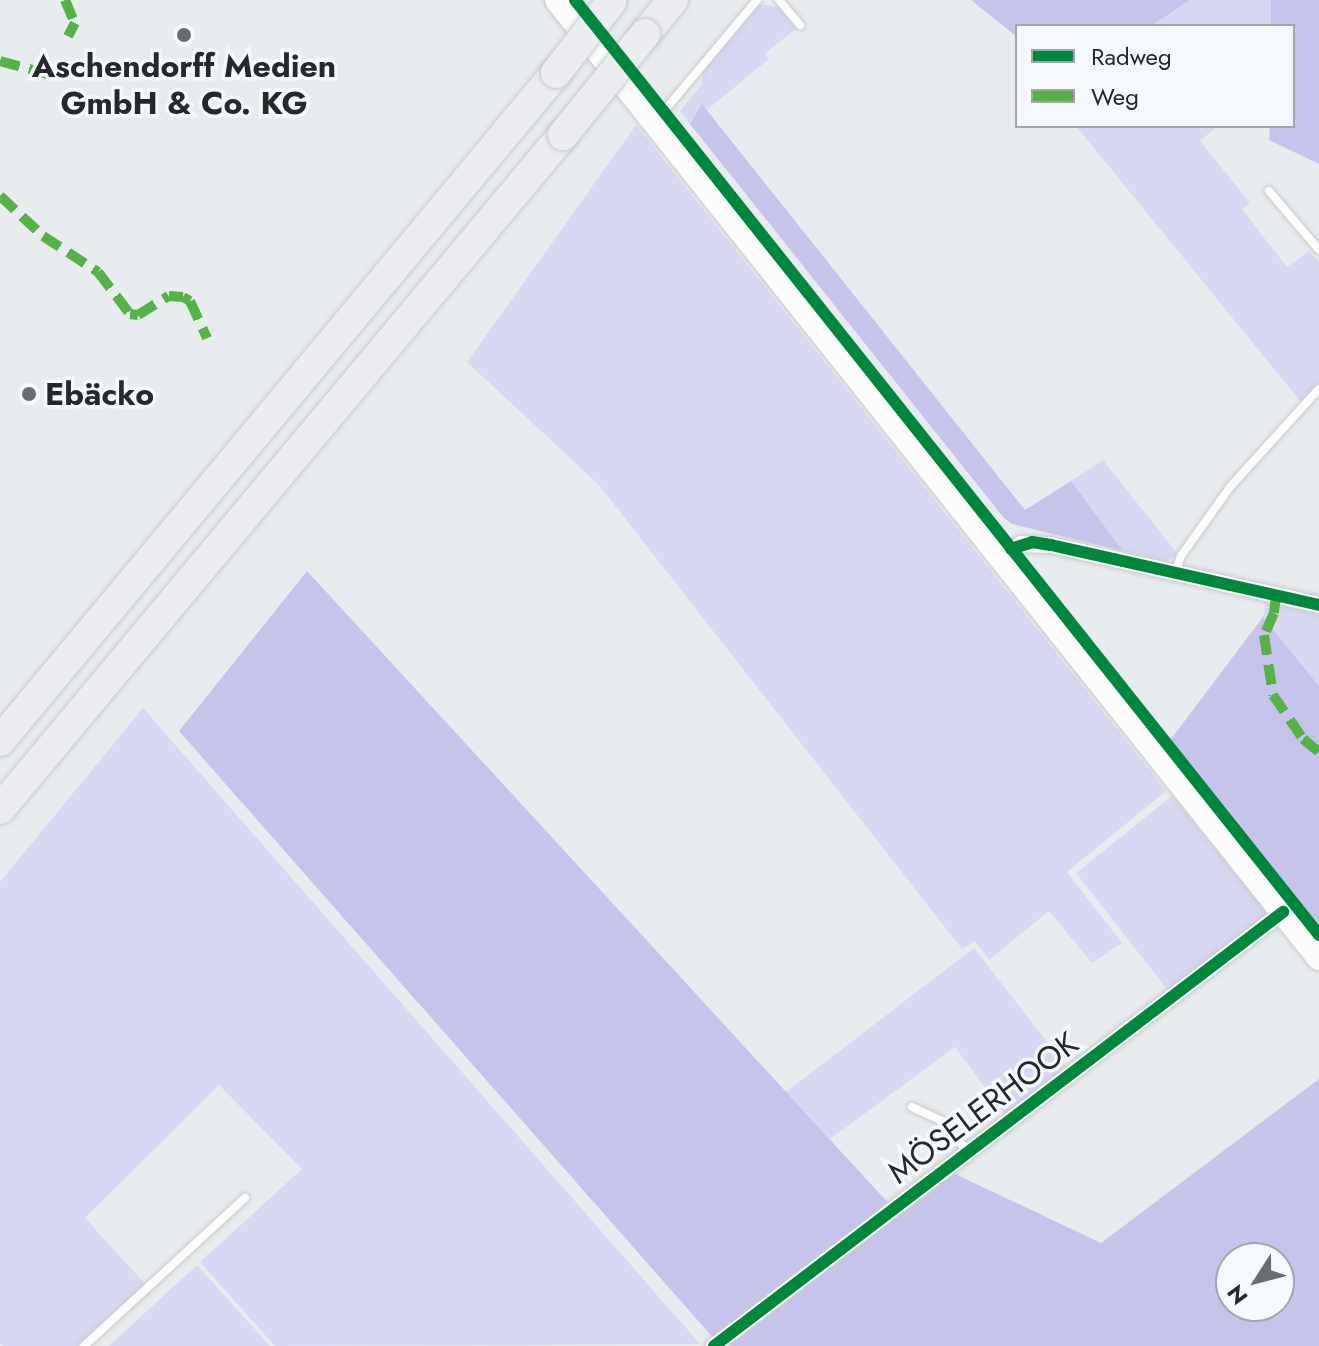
<!DOCTYPE html>
<meta charset="utf-8">
<style>
body{margin:0}
#map{position:relative;width:1319px;height:1346px;overflow:hidden;background:#e9ecee;font-family:Jost,sans-serif}
div>[style]{position:absolute}
[style*='--x']{left:calc(var(--x)*1px);top:calc(var(--y)*1px);width:calc(var(--w)*1px);rotate:calc(var(--a)*1deg)}
.green>*{inset:0;background:#d7d8f1}
.forest>*{inset:0;background:#c6c4eb}
.roads{filter:drop-shadow(0 0 2px #c8cacc) drop-shadow(0 0 2px #c8cacc)}
.lane>*{height:8px;margin:-4px;padding:0 4px;transform-origin:4px;border-radius:4px;background:#fcfcfc}
.street>*{height:16px;margin:-8px;padding:0 8px;transform-origin:8px;border-radius:8px;background:#fcfcfc}
.secondary>*{height:24px;margin:-12px;padding:0 12px;transform-origin:12px;border-radius:12px;background:#fcfcfc}
.highway>*{height:30px;margin:-15px;padding:0 15px;transform-origin:15px;border-radius:15px;background:#ecedf1}
.bridges{filter:drop-shadow(0 0 2px #c7c9ca) drop-shadow(0 0 2px #c7c9ca)}
.highway-bridge>*{height:30px;margin:-15px;padding:0 15px;transform-origin:15px;border-radius:15px;background:#ecedf1}
.quiet>*{height:10px;margin-top:-5px;transform-origin:0;background:repeating-linear-gradient(90deg,#56b246 0 20px,transparent 0 30px)}
.cycleway>*{height:12px;margin:-6px;padding:0 6px;transform-origin:6px;border-radius:6px;background:#00873e}
.dots>*{width:22px;height:22px;translate:-50% -50%;box-sizing:border-box;border:4px solid #f5f9fe;border-radius:50%}
span{translate:-50% -50%;white-space:nowrap;text-align:center;line-height:1.15;-webkit-text-stroke:7px #f5f9fe;paint-order:stroke}
.poi-label{font-size:32px;color:#26282a;font-weight:700}
.left{translate:0 -50%;text-align:left}
.street-label{font-size:32px;color:#26282a}
.legend{position:absolute;left:1015px;top:24px;width:280px;height:104px;box-sizing:border-box;background:#f5f9fe;border:2px solid #a2a5a9;margin:0;padding:10px 14px;list-style:none;font-size:24px;color:#26282a}
.legend li{display:flex;align-items:center;gap:16px;height:40px}
.legend b{width:40px;border:2px solid #a2a5a9}
.north{position:absolute;left:1215px;top:1242px;width:80px;height:80px;box-sizing:border-box;background:#f5f9fe;border:2px solid #a2a5a9;border-radius:50%;rotate:234deg;font-size:22px;font-weight:700;line-height:32px;text-align:center;color:#26282a}
.north::after{content:'';display:block;margin:auto;width:28px;height:36px;background:#6a6d6f;clip-path:polygon(50% 0,100% 100%,50% 72%,0 100%)}
</style>
<div id="map">
<div class="green">
<i style="clip-path:polygon(1190px 0,1271px 0,1271px 26px,1151px 26px)"></i>
<i style="clip-path:polygon(763px 4px,780px 8px,796px 29px,765px 53px,769px 59px,707px 110px,702px 105px,690px 124px,680px 111px,701px 85px,703px 71px,754px 9px)"></i>
<i style="clip-path:polygon(636px 125px,1166px 791px,1067px 872px,1122px 943px,1092px 963px,1049px 911px,989px 960px,975px 941px,962px 949px,599px 485px,467px 362px)"></i>
<i style="clip-path:polygon(1076px 126px,1217px 126px,1200px 141px,1250px 203px,1242px 209px,1287px 267px,1309px 251px,1319px 262px,1319px 382px,1301px 402px)"></i>
<i style="clip-path:polygon(1103px 460px,1177px 553px,1172px 558px,1165px 561px,1123px 551px,1071px 481px)"></i>
<i style="clip-path:polygon(1266px 603px,1319px 613px,1319px 686px,1263px 617px)"></i>
<i style="clip-path:polygon(143px 708px,700px 1344px,275px 1346px,200px 1262px,302px 1169px,219px 1085px,85px 1218px,146px 1285px,78px 1346px,3px 1346px,0 1343px,0 882px)"></i>
<i style="clip-path:polygon(1172px 796px,1265px 910px,1265px 917px,1170px 993px,1076px 873px)"></i>
<i style="clip-path:polygon(974px 948px,1069px 1070px,1007px 1117px,955px 1047px,830px 1139px,786px 1092px)"></i>
<i style="clip-path:polygon(197px 1265px,270px 1346px,109px 1346px)"></i>
</div>
<div class="forest">
<i style="clip-path:polygon(971px 0,1190px 0,1151px 26px,1017px 26px,1017px 37px)"></i>
<i style="clip-path:polygon(1271px 0,1319px 0,1319px 164px,1269px 140px,1270px 126px,1293px 126px,1293px 26px,1271px 26px)"></i>
<i style="clip-path:polygon(702px 104px,1025px 510px,1071px 481px,1123px 551px,1012px 524px,1004px 518px,690px 124px)"></i>
<i style="clip-path:polygon(307px 571px,891px 1206px,715px 1340px,179px 731px)"></i>
<i style="clip-path:polygon(1263px 617px,1319px 686px,1319px 932px,1168px 743px)"></i>
<i style="clip-path:polygon(evenodd,1319px 1079px,1319px 1346px,729px 1346px,953px 1173px,1101px 1243px,1319px 1079px,1231px 1258px,1279px 1258px,1279px 1306px,1231px 1306px,1231px 1258px)"></i>
</div>
<div class="roads">
<div class="lane">
<i style="--x:779;--y:0;--w:33;--a:50"></i>
<i style="--x:655;--y:122;--w:159;--a:-50.1"></i>
<i style="--x:1269;--y:191;--w:77;--a:49.7"></i>
<i style="--x:1175;--y:572;--w:17;--a:-69"></i>
<i style="--x:1181;--y:556;--w:85;--a:-54.6"></i>
<i style="--x:1230;--y:487;--w:132;--a:-47.8"></i>
<i style="--x:912;--y:1107;--w:33;--a:25"></i>
<i style="--x:942;--y:1121;--w:40;--a:50"></i>
<i style="--x:84;--y:1346;--w:219;--a:-42.6"></i>
</div>
<div class="street">
<i style="--x:1001;--y:557;--w:24;--a:-33"></i>
<i style="--x:1021;--y:544;--w:30;--a:2"></i>
<i style="--x:1051;--y:545;--w:275;--a:12.6"></i>
<i style="--x:714;--y:1346;--w:716;--a:-37.33"></i>
</div>
<div class="secondary">
<i style="--x:557;--y:0;--w:1224;--a:51.5"></i>
</div>
<div class="highway">
<i style="--x:645;--y:34;--w:44;--a:-50.5"></i>
<i style="--x:0;--y:741;--w:869;--a:-50.23"></i>
<i style="--x:0;--y:809;--w:878;--a:-50.13"></i>
</div>
</div>
<div class="bridges">
<div class="highway-bridge">
<i style="--x:556;--y:73;--w:90;--a:-52.2"></i>
<i style="--x:563;--y:135;--w:130;--a:-50.9"></i>
</div>
</div>
<div class="quiet">
<i style="--x:65;--y:0;--w:25;--a:67"></i>
<i style="--x:75;--y:23;--w:15;--a:118"></i>
<i style="--x:0;--y:61;--w:60;--a:15.4"></i>
<i style="--x:0;--y:196;--w:59;--a:42.9"></i>
<i style="--x:43;--y:236;--w:66;--a:33.2"></i>
<i style="--x:98;--y:272;--w:53;--a:52.7"></i>
<i style="--x:130;--y:314;--w:8;--a:7"></i>
<i style="--x:138;--y:315;--w:36;--a:-32"></i>
<i style="--x:169;--y:296;--w:14;--a:4"></i>
<i style="--x:183;--y:297;--w:8;--a:30"></i>
<i style="--x:190;--y:301;--w:41;--a:65.3"></i>
<i style="--x:1276;--y:596;--w:17;--a:97"></i>
<i style="--x:1274;--y:613;--w:24;--a:114"></i>
<i style="--x:1264;--y:635;--w:61;--a:81.5"></i>
<i style="--x:1273;--y:695;--w:53;--a:55.7"></i>
<i style="--x:1303;--y:739;--w:21;--a:39"></i>
</div>
<div class="cycleway">
<i style="--x:575;--y:0;--w:1195;--a:51.49"></i>
<i style="--x:1011;--y:549;--w:22;--a:-18"></i>
<i style="--x:1032;--y:542;--w:19;--a:9"></i>
<i style="--x:1051;--y:545;--w:275;--a:12.6"></i>
<i style="--x:714;--y:1346;--w:716;--a:-37.33"></i>
</div>
<div class="dots">
<i style="left:184px;top:35px;background:#6a6d6f"></i>
<i style="left:29px;top:394px;background:#6a6d6f"></i>
</div>
<div class="poi-label">
<span style="left:184px;top:85px">Aschendorff Medien<br>GmbH &amp; Co. KG</span>
<span class="left" style="left:45px;top:394px">Ebäcko</span>
</div>
<div class="street-label">
<span style="left:983px;top:1108px;rotate:-37deg">MÖSELERHOOK</span>
</div>
<ul class="legend">
<li><b style="height:10px;background:#00873e"></b>Radweg</li>
<li><b style="height:10px;background:#56b246"></b>Weg</li>
</ul>
<div class="north">N</div>
</div>
